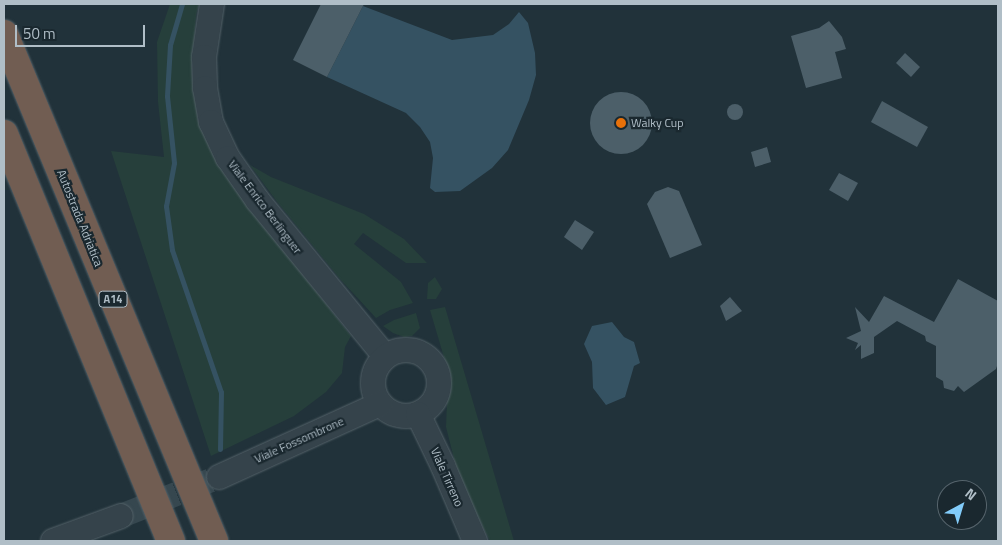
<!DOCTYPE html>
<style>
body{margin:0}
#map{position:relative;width:1002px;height:545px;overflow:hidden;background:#21323a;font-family:"Titillium Web",sans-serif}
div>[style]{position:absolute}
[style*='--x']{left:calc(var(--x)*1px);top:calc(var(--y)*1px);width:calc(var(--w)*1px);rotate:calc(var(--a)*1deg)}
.green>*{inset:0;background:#263f3b}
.water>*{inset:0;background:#355262}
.stream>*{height:5px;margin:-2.5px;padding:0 2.5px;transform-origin:2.5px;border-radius:2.5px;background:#355262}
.building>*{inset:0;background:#4c5f69}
.round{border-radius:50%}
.minor-tunnel>*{height:24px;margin-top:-12px;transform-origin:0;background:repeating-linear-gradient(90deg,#36474f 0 24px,transparent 0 36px)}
.roads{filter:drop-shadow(0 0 1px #536168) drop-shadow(0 0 1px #536168)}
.minor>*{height:24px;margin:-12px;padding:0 12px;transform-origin:12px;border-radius:12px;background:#35434b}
.minor>.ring{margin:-12px;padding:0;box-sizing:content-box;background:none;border:24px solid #35434b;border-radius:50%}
.highway>*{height:28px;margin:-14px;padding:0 14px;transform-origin:14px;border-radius:14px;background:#715d52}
.dots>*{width:14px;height:14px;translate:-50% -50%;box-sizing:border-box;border:2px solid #1a282f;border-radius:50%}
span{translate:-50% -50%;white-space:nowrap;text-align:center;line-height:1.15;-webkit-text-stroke:4.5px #1a282f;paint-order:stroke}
.shield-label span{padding:1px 4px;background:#1a282f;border:1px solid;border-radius:4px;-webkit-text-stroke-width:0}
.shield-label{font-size:11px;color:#b0bec7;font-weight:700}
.poi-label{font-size:12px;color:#b0bec7}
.left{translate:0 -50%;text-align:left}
.street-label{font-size:12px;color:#b0bec7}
.frame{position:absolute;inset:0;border:5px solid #b0bec7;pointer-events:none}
.north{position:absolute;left:937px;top:480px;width:50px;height:50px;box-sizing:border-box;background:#1a282f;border:1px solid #56646c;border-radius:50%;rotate:39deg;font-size:14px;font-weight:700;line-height:20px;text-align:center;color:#b0bec7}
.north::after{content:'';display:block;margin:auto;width:18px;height:22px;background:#82ccfa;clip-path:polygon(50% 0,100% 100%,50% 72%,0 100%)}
.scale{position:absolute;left:15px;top:25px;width:130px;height:22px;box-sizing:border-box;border:2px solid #b0bec7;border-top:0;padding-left:6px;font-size:15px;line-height:18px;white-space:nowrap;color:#b0bec7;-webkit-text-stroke:4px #1a282f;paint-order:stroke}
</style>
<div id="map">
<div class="green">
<i style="clip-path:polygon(170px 4px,199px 4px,196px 15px,192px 70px,198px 121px,224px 174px,351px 336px,345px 347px,342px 373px,326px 392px,294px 416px,211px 456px,111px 151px,164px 157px,158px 102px,157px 42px)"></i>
<i style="clip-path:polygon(250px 165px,271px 177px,364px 214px,404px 239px,427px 263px,406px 263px,363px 233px,354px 244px,401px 282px,413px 303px,390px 310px,376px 318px,340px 279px,278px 203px)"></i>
<i style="clip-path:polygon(435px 277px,442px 289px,436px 299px,427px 299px,428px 283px)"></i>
<i style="clip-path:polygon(445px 307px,514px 541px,490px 541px,460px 482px,446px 427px,447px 401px,451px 381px,430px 310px)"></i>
<i style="clip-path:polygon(416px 313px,420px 328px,412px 336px,404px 337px,393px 333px,383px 326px,394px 320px)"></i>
</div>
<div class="water">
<i style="clip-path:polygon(363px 6px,452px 40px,493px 35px,509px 24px,519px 12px,528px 23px,535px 53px,536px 75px,529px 100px,508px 150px,492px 168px,460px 191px,435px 192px,430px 188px,433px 158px,430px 142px,420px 127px,406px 113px,327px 77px)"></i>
<i style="clip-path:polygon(612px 322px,624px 337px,634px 342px,640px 363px,634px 366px,625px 397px,606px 405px,593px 388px,592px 362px,584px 344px,592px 326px)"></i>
</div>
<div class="stream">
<i style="--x:182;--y:4;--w:43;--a:106.3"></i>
<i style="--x:170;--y:45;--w:51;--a:93.4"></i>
<i style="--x:167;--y:96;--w:67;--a:84"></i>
<i style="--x:174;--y:163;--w:44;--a:100.5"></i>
<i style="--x:166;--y:206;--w:44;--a:82.2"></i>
<i style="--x:172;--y:250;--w:150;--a:71"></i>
<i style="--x:221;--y:392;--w:57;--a:91"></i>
</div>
<div class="building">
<i style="clip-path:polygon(321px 4px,364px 4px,327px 77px,293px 60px)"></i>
<i style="clip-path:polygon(829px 21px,842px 37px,846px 49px,835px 52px,842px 78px,806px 88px,791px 36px,819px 28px)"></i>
<i style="clip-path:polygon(905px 53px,920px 67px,911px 77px,896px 63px)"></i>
<i class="round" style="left:590px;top:92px;width:62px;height:62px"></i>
<i style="clip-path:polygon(882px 101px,928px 127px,917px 147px,871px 122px)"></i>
<i class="round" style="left:727px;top:104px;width:16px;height:16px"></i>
<i style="clip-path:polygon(767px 147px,771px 162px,755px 167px,751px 152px)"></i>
<i style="clip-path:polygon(839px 173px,858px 183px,848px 201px,829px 190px)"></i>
<i style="clip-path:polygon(668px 187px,679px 191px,702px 245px,670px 258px,647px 204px,655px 192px)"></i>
<i style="clip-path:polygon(575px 220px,594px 232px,582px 250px,564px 237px)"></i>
<i style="clip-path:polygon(958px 279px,998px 301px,998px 363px,996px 369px,964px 392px,958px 386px,954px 391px,944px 388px,943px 381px,936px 377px,936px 346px,926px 341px,925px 336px,897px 321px,874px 337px,874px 353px,861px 359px,861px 345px,855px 350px,858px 343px,846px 338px,861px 331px,855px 307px,869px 322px,884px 296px,934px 322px)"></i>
<i style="clip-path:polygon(730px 297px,742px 311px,726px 321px,720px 306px)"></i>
</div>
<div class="minor-tunnel">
<i style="--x:121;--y:516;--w:105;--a:-21.7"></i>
</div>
<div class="roads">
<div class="minor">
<i style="--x:212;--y:4;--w:54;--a:98.6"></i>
<i style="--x:204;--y:57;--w:31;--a:88"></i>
<i style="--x:205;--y:88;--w:35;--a:80"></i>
<i style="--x:211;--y:122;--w:40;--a:65"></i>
<i style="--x:228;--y:158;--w:52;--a:55.1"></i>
<i style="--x:258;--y:201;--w:200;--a:50.7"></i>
<i class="ring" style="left:373px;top:350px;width:42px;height:42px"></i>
<i style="--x:418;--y:414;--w:58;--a:64.3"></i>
<i style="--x:443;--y:466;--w:82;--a:66.9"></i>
<i style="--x:219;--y:477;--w:177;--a:-24.4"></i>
<i style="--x:53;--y:541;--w:72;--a:-20.2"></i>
</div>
<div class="highway">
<i style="--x:4;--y:34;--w:549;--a:67.5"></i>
<i style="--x:4;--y:134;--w:440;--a:67.7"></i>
</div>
</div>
<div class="dots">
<i style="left:621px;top:123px;background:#e8710a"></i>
</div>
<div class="shield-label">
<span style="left:113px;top:299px">A14</span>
</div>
<div class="poi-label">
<span class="left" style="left:631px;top:123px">Walky Cup</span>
</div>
<div class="street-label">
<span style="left:265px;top:207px;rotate:53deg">Viale Enrico Berlinguer</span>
<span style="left:80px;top:218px;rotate:68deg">Autostrada Adriatica</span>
<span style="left:299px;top:440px;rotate:-24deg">Viale Fossombrone</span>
<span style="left:447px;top:477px;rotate:66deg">Viale Tirreno</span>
</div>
<div class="frame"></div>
<div class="north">N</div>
<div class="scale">50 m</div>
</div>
